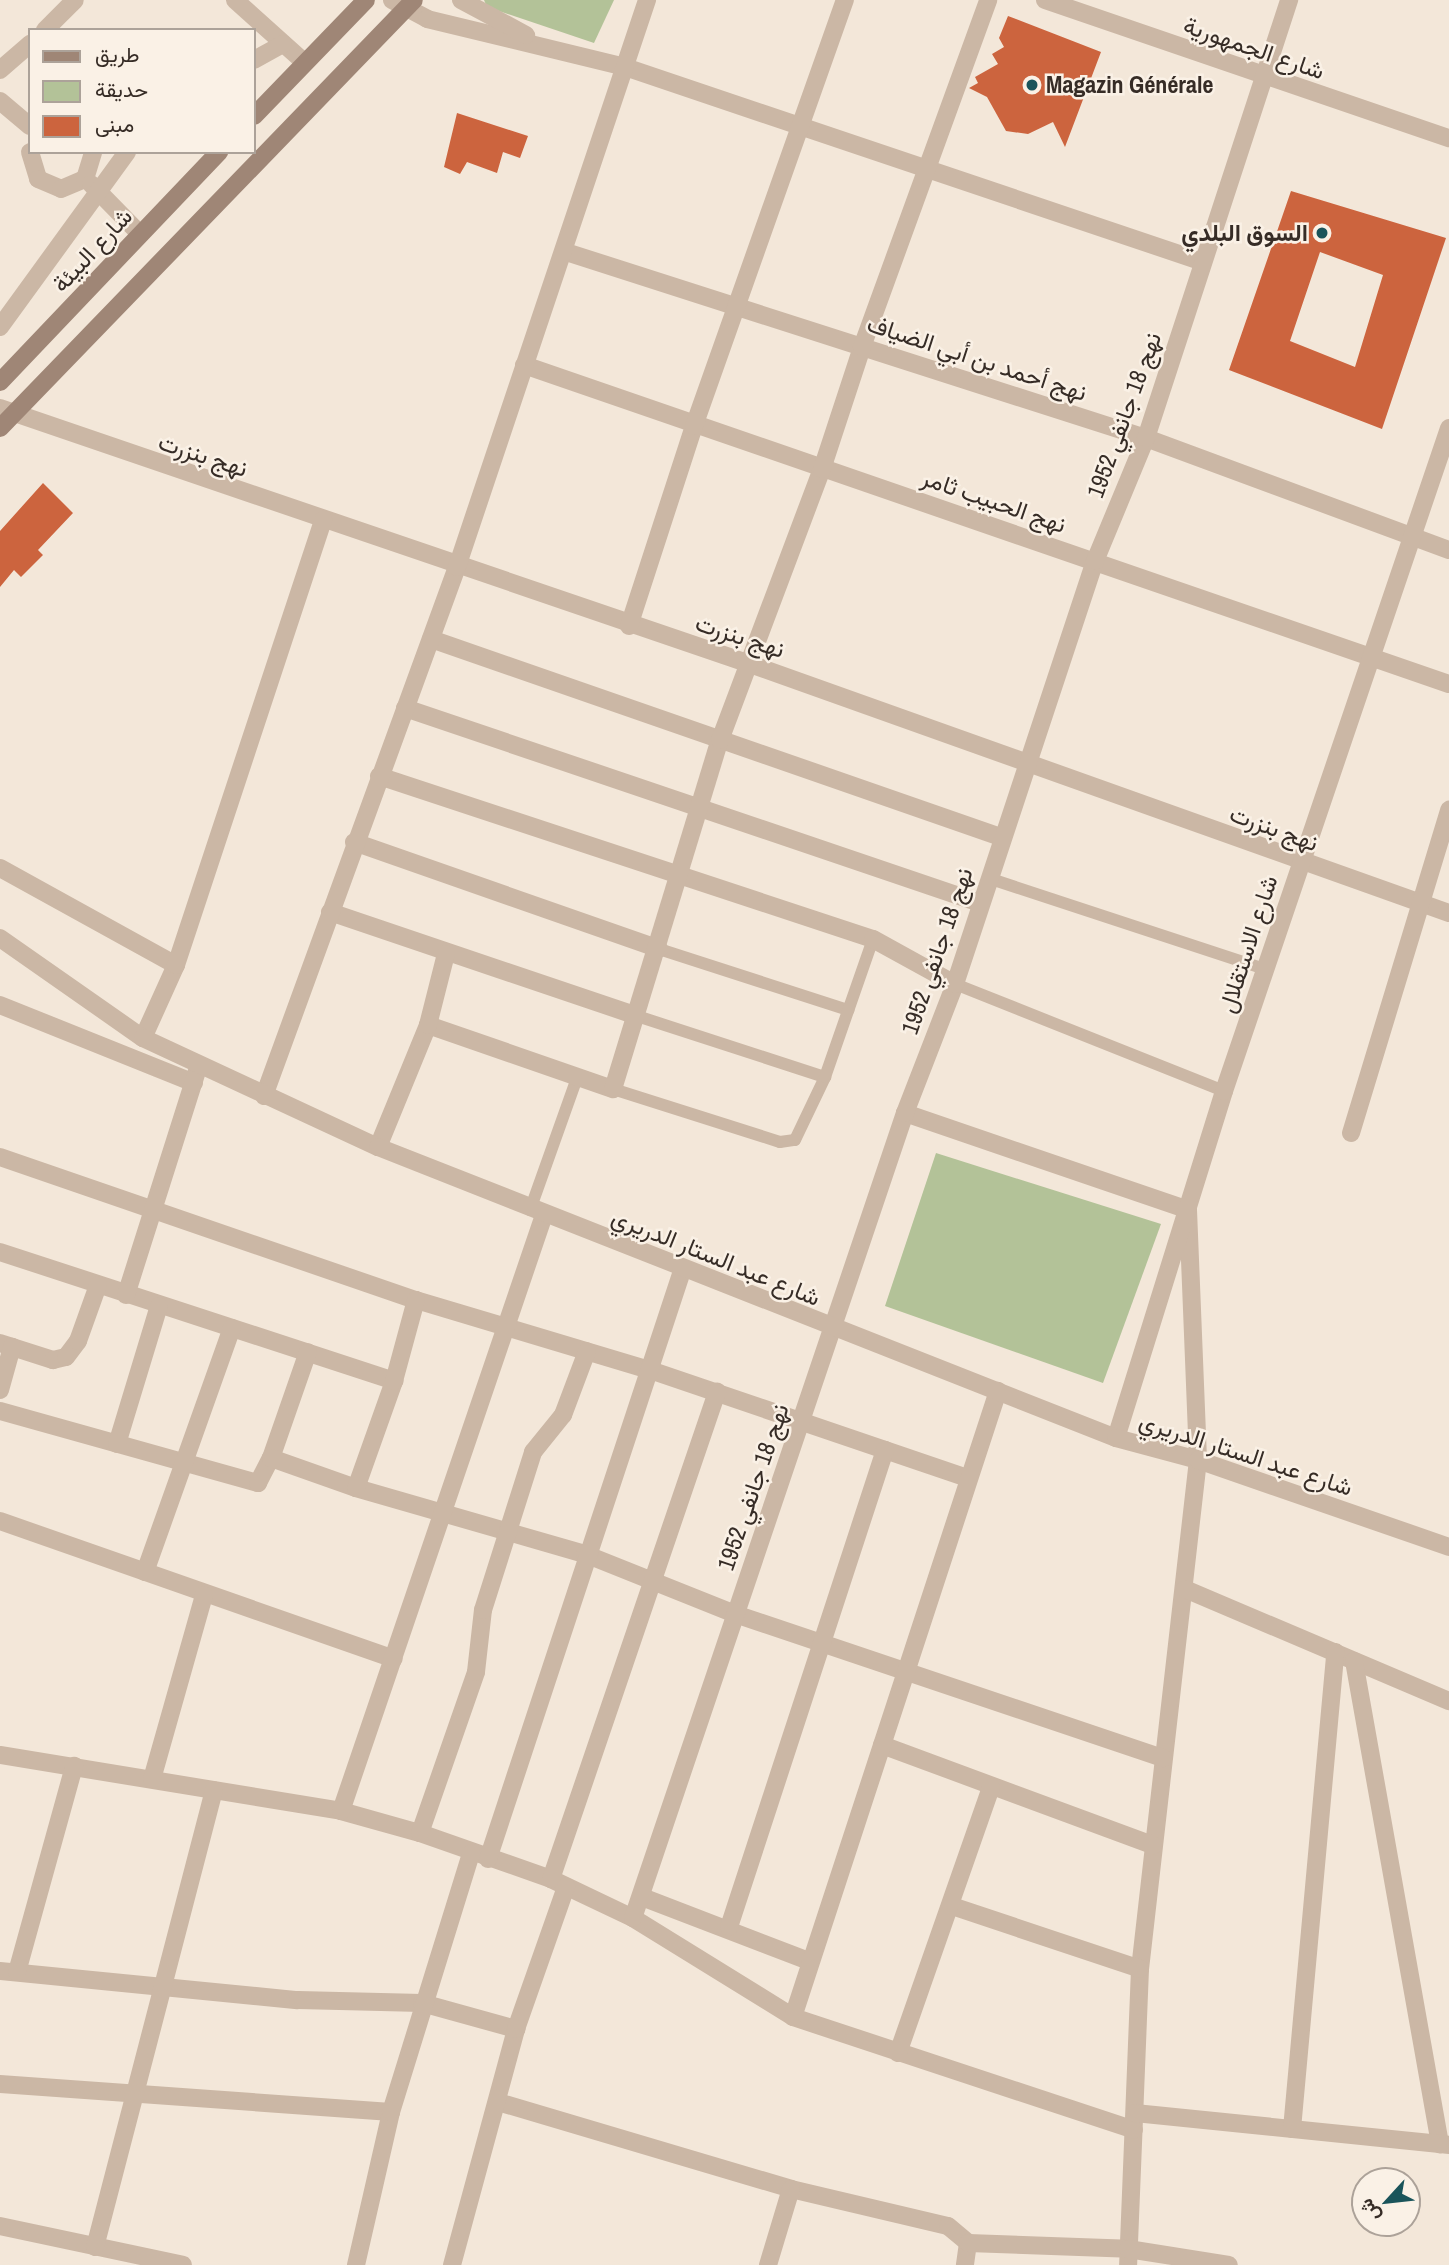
<!DOCTYPE html>
<meta charset="utf-8">
<style>
body{margin:0}
#map{position:relative;width:1449px;height:2265px;overflow:hidden;background:#f3e7d9;font-family:"Archivo Narrow",Vazirmatn,sans-serif}
div>[style]{position:absolute}
[style*='--x']{left:calc(var(--x)*1px);top:calc(var(--y)*1px);width:calc(var(--w)*1px);rotate:calc(var(--a)*1deg)}
.green>*{inset:0;background:#b3c298}
.building>*{inset:0;background:#cc643e}
.pedestrian>*{height:12px;margin:-6px;padding:0 6px;transform-origin:6px;border-radius:6px;background:#cbb7a5}
.minor>*{height:18px;margin:-9px;padding:0 9px;transform-origin:9px;border-radius:9px;background:#cbb7a5}
.tertiary>*{height:18px;margin:-9px;padding:0 9px;transform-origin:9px;border-radius:9px;background:#cbb7a5}
.secondary>*{height:18px;margin:-9px;padding:0 9px;transform-origin:9px;border-radius:9px;background:#9f8676}
.dots>*{width:19px;height:19px;translate:-50% -50%;box-sizing:border-box;border:4px solid #faf1e6;border-radius:50%}
span{translate:-50% -50%;white-space:nowrap;text-align:center;line-height:1.15;-webkit-text-stroke:5px #faf1e6;paint-order:stroke}
.street-label{font-size:24px;color:#362c26}
.poi-label{font-size:24px;color:#362c26;font-weight:700}
.left{translate:0 -50%;text-align:left}
.right{translate:-100% -50%;text-align:right}
.legend{position:absolute;left:28px;top:28px;width:228px;height:126px;box-sizing:border-box;background:#faf1e6;border:2px solid #aca299;margin:0;padding:9px 12px;list-style:none;font-size:21px;color:#362c26}
.legend li{display:flex;align-items:center;gap:14px;height:35px}
.legend b{width:35px;border:2px solid #aca299}
.north{position:absolute;left:1351px;top:2167px;width:70px;height:70px;box-sizing:border-box;background:#faf1e6;border:2px solid #aca299;border-radius:50%;rotate:243deg;font-size:19px;font-weight:700;line-height:28px;text-align:center;color:#362c26}
.north::after{content:'';display:block;margin:auto;width:24px;height:32px;background:#1a545a;clip-path:polygon(50% 0,100% 100%,50% 72%,0 100%)}
</style>
<div id="map">
<div class="green">
<i style="clip-path:polygon(484px 0,614px 0,594px 43px,487px 7px)"></i>
<i style="clip-path:polygon(936px 1153px,1161px 1224px,1103px 1383px,885px 1306px)"></i>
</div>
<div class="building">
<i style="clip-path:polygon(1008px 16px,1101px 52px,1065px 147px,1053px 122px,1028px 134px,1006px 131px,987px 97px,969px 88px,978px 83px,975px 77px,998px 64px,992px 54px,1004px 47px,999px 38px)"></i>
<i style="clip-path:polygon(457px 113px,528px 136px,520px 158px,503px 152px,497px 173px,467px 162px,460px 174px,444px 167px)"></i>
<i style="clip-path:polygon(evenodd,1291px 191px,1446px 238px,1382px 429px,1229px 370px,1291px 191px,1320px 252px,1383px 275px,1355px 367px,1290px 341px,1320px 252px)"></i>
<i style="clip-path:polygon(43px 483px,73px 513px,38px 550px,43px 555px,21px 577px,14px 570px,0 587px,0 531px)"></i>
</div>
<div class="pedestrian">
<i style="--x:988;--y:878;--w:294;--a:18.2"></i>
<i style="--x:659;--y:949;--w:199;--a:17.9"></i>
<i style="--x:955;--y:984;--w:289;--a:21.7"></i>
<i style="--x:637;--y:1016;--w:198;--a:18"></i>
<i style="--x:613;--y:1089;--w:175;--a:17.6"></i>
<i style="--x:780;--y:1142;--w:15;--a:-8"></i>
<i style="--x:795;--y:1140;--w:70;--a:-64.5"></i>
<i style="--x:825;--y:1077;--w:146;--a:-70.8"></i>
<i style="--x:530;--y:1210;--w:140;--a:-70.4"></i>
</div>
<div class="minor">
<i style="--x:235;--y:0;--w:93;--a:41.9"></i>
<i style="--x:392;--y:0;--w:40;--a:28"></i>
<i style="--x:427;--y:19;--w:204;--a:13.6"></i>
<i style="--x:625;--y:67;--w:610;--a:18.64"></i>
<i style="--x:461;--y:0;--w:74;--a:28.3"></i>
<i style="--x:1045;--y:0;--w:427;--a:18.9"></i>
<i style="--x:45;--y:30;--w:42;--a:-45"></i>
<i style="--x:254;--y:60;--w:33;--a:-29"></i>
<i style="--x:0;--y:70;--w:40;--a:-41"></i>
<i style="--x:0;--y:101;--w:39;--a:40"></i>
<i style="--x:30;--y:152;--w:28;--a:73"></i>
<i style="--x:38;--y:179;--w:25;--a:23"></i>
<i style="--x:61;--y:189;--w:26;--a:-23"></i>
<i style="--x:85;--y:179;--w:28;--a:-73"></i>
<i style="--x:91;--y:184;--w:70;--a:45.6"></i>
<i style="--x:566;--y:252;--w:609;--a:17.78"></i>
<i style="--x:1146;--y:438;--w:323;--a:20.3"></i>
<i style="--x:0;--y:327;--w:216;--a:-54"></i>
<i style="--x:524;--y:365;--w:978;--a:19.03"></i>
<i style="--x:0;--y:408;--w:792;--a:18.85"></i>
<i style="--x:750;--y:664;--w:742;--a:19.61"></i>
<i style="--x:629;--y:626;--w:210;--a:-72"></i>
<i style="--x:694;--y:426;--w:452;--a:-70.5"></i>
<i style="--x:431;--y:639;--w:603;--a:19.16"></i>
<i style="--x:405;--y:708;--w:607;--a:18.73"></i>
<i style="--x:379;--y:776;--w:520;--a:18.26"></i>
<i style="--x:873;--y:939;--w:94;--a:28.8"></i>
<i style="--x:354;--y:842;--w:323;--a:19.3"></i>
<i style="--x:0;--y:868;--w:201;--a:28.9"></i>
<i style="--x:330;--y:912;--w:324;--a:18.7"></i>
<i style="--x:0;--y:1005;--w:209;--a:21.9"></i>
<i style="--x:428;--y:1025;--w:196;--a:19.1"></i>
<i style="--x:613;--y:1089;--w:365;--a:-73"></i>
<i style="--x:720;--y:740;--w:290;--a:-69.4"></i>
<i style="--x:822;--y:469;--w:128;--a:-71.8"></i>
<i style="--x:862;--y:347;--w:369;--a:-70"></i>
<i style="--x:143;--y:1038;--w:80;--a:-65.7"></i>
<i style="--x:176;--y:965;--w:469;--a:-71.7"></i>
<i style="--x:264;--y:1096;--w:563;--a:-69.96"></i>
<i style="--x:457;--y:567;--w:598;--a:-71.47"></i>
<i style="--x:905;--y:1113;--w:299;--a:18.9"></i>
<i style="--x:1188;--y:1210;--w:250;--a:87.7"></i>
<i style="--x:1198;--y:1460;--w:512;--a:96.5"></i>
<i style="--x:1140;--y:1969;--w:296;--a:92.3"></i>
<i style="--x:1351;--y:1133;--w:338;--a:-73.1"></i>
<i style="--x:378;--y:1147;--w:132;--a:-67.7"></i>
<i style="--x:428;--y:1025;--w:73;--a:-75.8"></i>
<i style="--x:0;--y:1157;--w:440;--a:19"></i>
<i style="--x:416;--y:1300;--w:244;--a:16.7"></i>
<i style="--x:650;--y:1370;--w:336;--a:18.8"></i>
<i style="--x:0;--y:1252;--w:415;--a:18.1"></i>
<i style="--x:126;--y:1295;--w:241;--a:-72.4"></i>
<i style="--x:0;--y:1343;--w:56;--a:17.8"></i>
<i style="--x:53;--y:1360;--w:13;--a:-13"></i>
<i style="--x:66;--y:1357;--w:20;--a:-53"></i>
<i style="--x:78;--y:1341;--w:59;--a:-70.3"></i>
<i style="--x:0;--y:1390;--w:45;--a:-74.4"></i>
<i style="--x:0;--y:1411;--w:268;--a:15.6"></i>
<i style="--x:258;--y:1483;--w:28;--a:-63"></i>
<i style="--x:271;--y:1458;--w:112;--a:-70.8"></i>
<i style="--x:1116;--y:1438;--w:363;--a:-72.7"></i>
<i style="--x:1224;--y:1091;--w:700;--a:-71.25"></i>
<i style="--x:117;--y:1444;--w:144;--a:-73.1"></i>
<i style="--x:271;--y:1458;--w:90;--a:19.4"></i>
<i style="--x:356;--y:1488;--w:238;--a:16.1"></i>
<i style="--x:585;--y:1554;--w:162;--a:21.8"></i>
<i style="--x:735;--y:1614;--w:452;--a:18.6"></i>
<i style="--x:356;--y:1488;--w:114;--a:-70.4"></i>
<i style="--x:394;--y:1381;--w:84;--a:-74.8"></i>
<i style="--x:0;--y:1521;--w:417;--a:19.3"></i>
<i style="--x:145;--y:1572;--w:259;--a:-70.4"></i>
<i style="--x:1185;--y:1589;--w:287;--a:23"></i>
<i style="--x:1354;--y:1661;--w:491;--a:79.9"></i>
<i style="--x:882;--y:1745;--w:289;--a:20.3"></i>
<i style="--x:0;--y:1755;--w:346;--a:9.3"></i>
<i style="--x:341;--y:1811;--w:82;--a:15.6"></i>
<i style="--x:420;--y:1833;--w:139;--a:19.3"></i>
<i style="--x:551;--y:1879;--w:91;--a:25.4"></i>
<i style="--x:633;--y:1918;--w:188;--a:31.7"></i>
<i style="--x:793;--y:2017;--w:359;--a:18.3"></i>
<i style="--x:152;--y:1779;--w:191;--a:-74.2"></i>
<i style="--x:341;--y:1811;--w:630;--a:-71.19"></i>
<i style="--x:420;--y:1833;--w:170;--a:-70.8"></i>
<i style="--x:476;--y:1672;--w:62;--a:-83.6"></i>
<i style="--x:483;--y:1610;--w:166;--a:-72.4"></i>
<i style="--x:533;--y:1452;--w:48;--a:-51"></i>
<i style="--x:563;--y:1415;--w:68;--a:-69.4"></i>
<i style="--x:488;--y:1859;--w:622;--a:-71.74"></i>
<i style="--x:551;--y:1879;--w:515;--a:-71.18"></i>
<i style="--x:642;--y:1897;--w:179;--a:21"></i>
<i style="--x:952;--y:1906;--w:198;--a:18.5"></i>
<i style="--x:633;--y:1918;--w:850;--a:-71.33"></i>
<i style="--x:905;--y:1113;--w:138;--a:-68.8"></i>
<i style="--x:955;--y:984;--w:446;--a:-71.7"></i>
<i style="--x:1095;--y:561;--w:133;--a:-67.5"></i>
<i style="--x:1146;--y:438;--w:461;--a:-71.9"></i>
<i style="--x:729;--y:1927;--w:502;--a:-71.89"></i>
<i style="--x:0;--y:1971;--w:299;--a:5.6"></i>
<i style="--x:298;--y:2000;--w:124;--a:1.4"></i>
<i style="--x:422;--y:2003;--w:98;--a:15.5"></i>
<i style="--x:17;--y:1972;--w:214;--a:-74.5"></i>
<i style="--x:793;--y:2017;--w:659;--a:-71.87"></i>
<i style="--x:898;--y:2053;--w:281;--a:-70.7"></i>
<i style="--x:0;--y:2084;--w:392;--a:4.1"></i>
<i style="--x:498;--y:2102;--w:306;--a:16.5"></i>
<i style="--x:791;--y:2189;--w:161;--a:13.3"></i>
<i style="--x:948;--y:2226;--w:26;--a:40"></i>
<i style="--x:968;--y:2243;--w:22;--a:98"></i>
<i style="--x:1135;--y:2113;--w:316;--a:5.8"></i>
<i style="--x:1292;--y:2129;--w:479;--a:-84.8"></i>
<i style="--x:0;--y:2226;--w:187;--a:12"></i>
<i style="--x:968;--y:2243;--w:160;--a:2.1"></i>
<i style="--x:1128;--y:2249;--w:102;--a:9"></i>
<i style="--x:95;--y:2247;--w:472;--a:-75.4"></i>
<i style="--x:356;--y:2265;--w:157;--a:-77.1"></i>
<i style="--x:391;--y:2112;--w:271;--a:-72.8"></i>
<i style="--x:452;--y:2265;--w:245;--a:-74.8"></i>
<i style="--x:516;--y:2029;--w:151;--a:-70.6"></i>
<i style="--x:768;--y:2265;--w:79;--a:-73.2"></i>
</div>
<div class="tertiary">
<i style="--x:0;--y:938;--w:174;--a:35"></i>
<i style="--x:143;--y:1038;--w:259;--a:24.9"></i>
<i style="--x:378;--y:1147;--w:793;--a:21.52"></i>
<i style="--x:1116;--y:1438;--w:85;--a:15"></i>
<i style="--x:1198;--y:1460;--w:266;--a:19.1"></i>
</div>
<div class="secondary">
<i style="--x:254;--y:116;--w:161;--a:-46"></i>
<i style="--x:0;--y:382;--w:318;--a:-46.4"></i>
<i style="--x:0;--y:428;--w:595;--a:-45.95"></i>
</div>
<div class="dots">
<i style="left:1032px;top:85px;background:#1a545a"></i>
<i style="left:1322px;top:233px;background:#1a545a"></i>
</div>
<div class="street-label">
<span style="left:1254px;top:48px;rotate:19deg">شارع الجمهورية</span>
<span style="left:92px;top:250px;rotate:-47deg">شارع البيئة</span>
<span style="left:977px;top:358px;rotate:18deg">نهج أحمد بن أبي الضياف</span>
<span style="left:1124px;top:415px;rotate:-70deg">نهج 18 جانفي 1952</span>
<span style="left:203px;top:455px;rotate:18deg">نهج بنزرت</span>
<span style="left:994px;top:501px;rotate:19deg">نهج الحبيب ثامر</span>
<span style="left:740px;top:636px;rotate:18deg">نهج بنزرت</span>
<span style="left:1274px;top:828px;rotate:20deg">نهج بنزرت</span>
<span style="left:1248px;top:944px;rotate:-72deg">شارع الاستقلال</span>
<span style="left:937px;top:951px;rotate:-71deg">نهج 18 جانفي 1952</span>
<span style="left:716px;top:1257px;rotate:22deg">شارع عبد الستار الدريري</span>
<span style="left:1246px;top:1454px;rotate:18deg">شارع عبد الستار الدريري</span>
<span style="left:753px;top:1487px;rotate:-71deg">نهج 18 جانفي 1952</span>
</div>
<div class="poi-label">
<span class="left" style="left:1046px;top:85px">Magazin Générale</span>
<span class="right" style="left:1308px;top:233px">السوق البلدي</span>
</div>
<ul class="legend">
<li><b style="height:9px;background:#9f8676"></b>طريق</li>
<li><b style="height:19px;background:#b3c298"></b>حديقة</li>
<li><b style="height:19px;background:#cc643e"></b>مبنى</li>
</ul>
<div class="north">ش</div>
</div>
